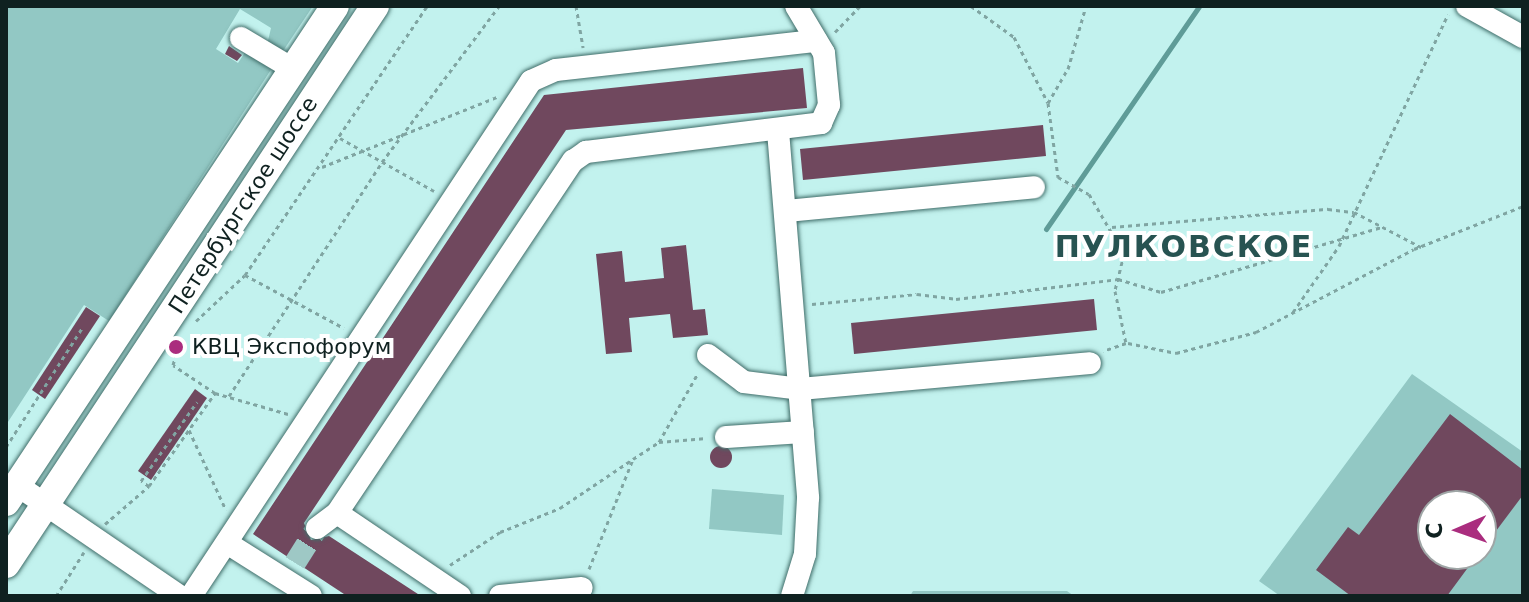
<!DOCTYPE html>
<meta charset="utf-8">
<style>
body{margin:0}
#map{position:relative;width:1529px;height:602px;overflow:hidden;background:#c2f2ee;font-family:"DejaVu Sans",sans-serif}
div>[style]{position:absolute}
[style*='--x']{left:calc(var(--x)*1px);top:calc(var(--y)*1px);width:calc(var(--w)*1px);rotate:calc(var(--a)*1deg)}
.green>*{inset:0;background:#92c8c4}
.stream>*{height:5px;margin:-2.5px;padding:0 2.5px;transform-origin:2.5px;border-radius:2.5px;background:#5f9c98}
.building>*{inset:0;background:#70485e}
.round{border-radius:50%}
.minor-tunnel>*{height:22px;margin-top:-11px;transform-origin:0;background:repeating-linear-gradient(90deg,#9ec8c5 0 22px,transparent 0 33px)}
.path>*{height:3px;margin-top:-1.5px;transform-origin:0;background:repeating-linear-gradient(90deg,#80a5a2 0 4px,transparent 0 8px)}
.roads{filter:drop-shadow(0 0 2px #406d69) drop-shadow(0 0 2px #406d69)}
.minor>*{height:22px;margin:-11px;padding:0 11px;transform-origin:11px;border-radius:11px;background:#fff}
.major>*{height:28px;margin:-14px;padding:0 14px;transform-origin:14px;border-radius:14px;background:#fff}
.dots>*{width:22px;height:22px;translate:-50% -50%;box-sizing:border-box;border:4px solid #fff;border-radius:50%}
span{translate:-50% -50%;white-space:nowrap;text-align:center;line-height:1.15;-webkit-text-stroke:8px #fff;paint-order:stroke}
.street-label{font-size:22px;color:#0f2120}
.poi-label{font-size:22px;color:#0f2120}
.left{translate:0 -50%;text-align:left}
.district-label{font-size:30px;color:#275351;font-weight:700;letter-spacing:2px}
.frame{position:absolute;inset:0;border:8px solid #0f2120;pointer-events:none}
.north{position:absolute;left:1417px;top:490px;width:80px;height:80px;box-sizing:border-box;background:#fff;border:2px solid #9fa6a6;border-radius:50%;rotate:268deg;font-size:22px;font-weight:700;line-height:32px;text-align:center;color:#0f2120}
.north::after{content:'';display:block;margin:auto;width:28px;height:36px;background:#aa2d7e;clip-path:polygon(50% 0,100% 100%,50% 72%,0 100%)}
</style>
<div id="map">
<div class="green">
<i style="clip-path:polygon(6px 6px,313px 6px,281px 54px,267px 45px,271px 28px,240px 9px,216px 49px,238px 63px,246px 51px,272px 68px,109px 321px,84px 305px,6px 425px)"></i>
<i style="clip-path:polygon(evenodd,1412px 374px,1523px 452px,1523px 596px,1280px 596px,1259px 581px,1412px 374px,1433px 506px,1481px 506px,1481px 554px,1433px 554px,1433px 506px)"></i>
<i style="clip-path:polygon(712px 489px,784px 495px,782px 535px,709px 529px)"></i>
<i style="clip-path:polygon(913px 591px,1067px 591px,1074px 596px,910px 596px)"></i>
</div>
<div class="stream">
<i style="--x:1046;--y:229;--w:270;--a:-55.5"></i>
</div>
<div class="building">
<i style="clip-path:polygon(229px 46px,242px 55px,237px 61px,225px 54px)"></i>
<i style="clip-path:polygon(803px 68px,807px 108px,566px 130px,304px 523px,311px 540px,329px 536px,421px 596px,347px 596px,253px 534px,544px 95px)"></i>
<i style="clip-path:polygon(1043px 125px,1046px 156px,803px 180px,800px 149px)"></i>
<i style="clip-path:polygon(686px 245px,693px 310px,705px 309px,708px 335px,673px 338px,670px 314px,629px 318px,632px 352px,606px 354px,596px 254px,622px 251px,625px 282px,664px 278px,661px 248px)"></i>
<i style="clip-path:polygon(1094px 299px,1097px 330px,854px 354px,851px 323px)"></i>
<i style="clip-path:polygon(86px 307px,100px 316px,45px 399px,32px 390px)"></i>
<i style="clip-path:polygon(195px 389px,207px 398px,151px 480px,138px 471px)"></i>
<i style="clip-path:polygon(1450px 414px,1523px 470px,1523px 495px,1481px 551px,1481px 506px,1433px 506px,1433px 554px,1478px 554px,1447px 596px,1351px 596px,1316px 570px,1348px 527px,1359px 535px)"></i>
<i class="round" style="left:710px;top:446px;width:22px;height:22px"></i>
</div>
<div class="minor-tunnel">
<i style="--x:295;--y:563;--w:41;--a:-57.8"></i>
</div>
<div class="path">
<i style="--x:576;--y:6;--w:42;--a:80.3"></i>
<i style="--x:971;--y:6;--w:53;--a:35.8"></i>
<i style="--x:1014;--y:37;--w:74;--a:62.7"></i>
<i style="--x:1048;--y:103;--w:75;--a:82.3"></i>
<i style="--x:1058;--y:177;--w:35;--a:29"></i>
<i style="--x:1089;--y:194;--w:69;--a:59.7"></i>
<i style="--x:1124;--y:254;--w:38;--a:104"></i>
<i style="--x:1115;--y:291;--w:53;--a:78.1"></i>
<i style="--x:1126;--y:343;--w:24;--a:161"></i>
<i style="--x:835;--y:32;--w:36;--a:-46"></i>
<i style="--x:1048;--y:103;--w:39;--a:-60"></i>
<i style="--x:1068;--y:69;--w:66;--a:-74.1"></i>
<i style="--x:340;--y:138;--w:108;--a:29.4"></i>
<i style="--x:322;--y:167;--w:188;--a:-21.8"></i>
<i style="--x:1112;--y:227;--w:217;--a:-4.8"></i>
<i style="--x:1328;--y:209;--w:26;--a:7"></i>
<i style="--x:1354;--y:212;--w:76;--a:27.6"></i>
<i style="--x:245;--y:275;--w:112;--a:28.2"></i>
<i style="--x:812;--y:304;--w:105;--a:-5.4"></i>
<i style="--x:917;--y:294;--w:39;--a:7"></i>
<i style="--x:956;--y:299;--w:163;--a:-7"></i>
<i style="--x:1118;--y:279;--w:45;--a:16.8"></i>
<i style="--x:1161;--y:292;--w:230;--a:-16.4"></i>
<i style="--x:1293;--y:312;--w:80;--a:-55.1"></i>
<i style="--x:1339;--y:246;--w:256;--a:-64.8"></i>
<i style="--x:196;--y:321;--w:67;--a:-43.2"></i>
<i style="--x:245;--y:275;--w:325;--a:-55.9"></i>
<i style="--x:1128;--y:343;--w:49;--a:11.8"></i>
<i style="--x:1176;--y:353;--w:83;--a:-14.7"></i>
<i style="--x:1256;--y:332;--w:178;--a:-27.7"></i>
<i style="--x:1414;--y:249;--w:117;--a:-21.5"></i>
<i style="--x:215;--y:393;--w:76;--a:16"></i>
<i style="--x:229;--y:396;--w:280;--a:-56.8"></i>
<i style="--x:382;--y:162;--w:195;--a:-53.1"></i>
<i style="--x:189;--y:430;--w:88;--a:65.2"></i>
<i style="--x:659;--y:442;--w:48;--a:-4.8"></i>
<i style="--x:6;--y:447;--w:141;--a:-57.4"></i>
<i style="--x:149;--y:486;--w:114;--a:-54.6"></i>
<i style="--x:215;--y:393;--w:50;--a:-146.3"></i>
<i style="--x:173;--y:365;--w:20;--a:-75"></i>
<i style="--x:105;--y:524;--w:58;--a:-40.8"></i>
<i style="--x:149;--y:486;--w:9;--a:-148"></i>
<i style="--x:141;--y:481;--w:97;--a:-54.7"></i>
<i style="--x:450;--y:565;--w:60;--a:-33.4"></i>
<i style="--x:500;--y:532;--w:65;--a:-21.8"></i>
<i style="--x:560;--y:508;--w:88;--a:-33.9"></i>
<i style="--x:589;--y:569;--w:118;--a:-68.2"></i>
<i style="--x:633;--y:459;--w:31;--a:-33"></i>
<i style="--x:659;--y:442;--w:79;--a:-60.5"></i>
<i style="--x:56;--y:596;--w:52;--a:-57.5"></i>
</div>
<div class="roads">
<div class="minor">
<i style="--x:1467;--y:6;--w:64;--a:29"></i>
<i style="--x:241;--y:38;--w:61;--a:30.8"></i>
<i style="--x:778;--y:131;--w:368;--a:85.3"></i>
<i style="--x:808;--y:498;--w:56;--a:93.1"></i>
<i style="--x:805;--y:554;--w:44;--a:107.2"></i>
<i style="--x:787;--y:211;--w:248;--a:-5.5"></i>
<i style="--x:708;--y:355;--w:45;--a:36.9"></i>
<i style="--x:744;--y:382;--w:56;--a:7.1"></i>
<i style="--x:800;--y:389;--w:291;--a:-5.1"></i>
<i style="--x:726;--y:437;--w:77;--a:-3.7"></i>
<i style="--x:17;--y:485;--w:197;--a:34.3"></i>
<i style="--x:317;--y:528;--w:25;--a:-37"></i>
<i style="--x:227;--y:543;--w:99;--a:32.2"></i>
<i style="--x:191;--y:596;--w:617;--a:-56.57"></i>
<i style="--x:531;--y:81;--w:27;--a:-24"></i>
<i style="--x:556;--y:70;--w:262;--a:-6.4"></i>
<i style="--x:460;--y:596;--w:148;--a:-146"></i>
<i style="--x:337;--y:513;--w:424;--a:-56.2"></i>
<i style="--x:573;--y:161;--w:16;--a:-35"></i>
<i style="--x:586;--y:152;--w:237;--a:-7"></i>
<i style="--x:821;--y:123;--w:20;--a:-66"></i>
<i style="--x:829;--y:105;--w:52;--a:-95.5"></i>
<i style="--x:824;--y:53;--w:55;--a:-120.8"></i>
<i style="--x:500;--y:596;--w:82;--a:-5.6"></i>
</div>
<div class="major">
<i style="--x:6;--y:502;--w:595;--a:-56.44"></i>
<i style="--x:6;--y:564;--w:669;--a:-56.52"></i>
</div>
</div>
<div class="dots">
<i style="left:176px;top:347px;background:#aa2d7e"></i>
</div>
<div class="street-label">
<span style="left:243px;top:205px;rotate:-57deg">Петербургское шоссе</span>
</div>
<div class="poi-label">
<span class="left" style="left:192px;top:347px">КВЦ Экспофорум</span>
</div>
<div class="district-label">
<span style="left:1184px;top:247px">ПУЛКОВСКОЕ</span>
</div>
<div class="frame"></div>
<div class="north">С</div>
</div>
